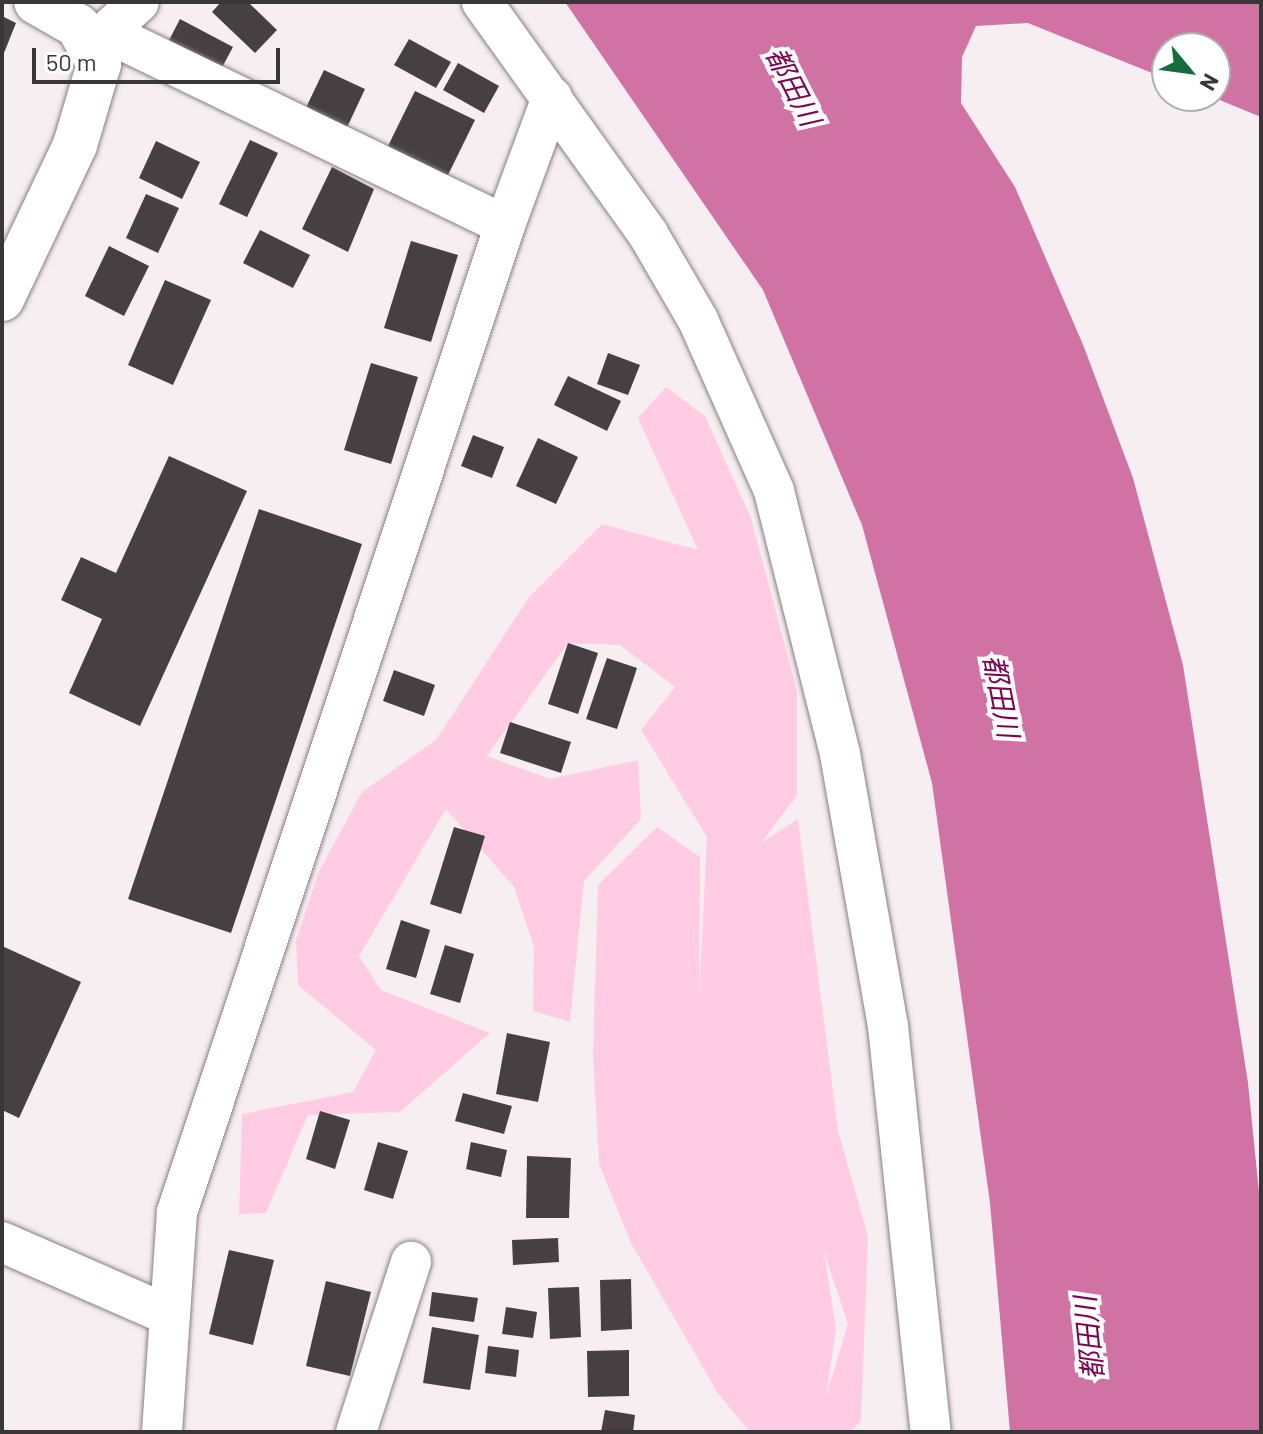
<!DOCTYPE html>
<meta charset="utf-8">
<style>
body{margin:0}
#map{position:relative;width:1263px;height:1434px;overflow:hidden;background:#f6eef1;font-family:Barlow,"Noto Sans JP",sans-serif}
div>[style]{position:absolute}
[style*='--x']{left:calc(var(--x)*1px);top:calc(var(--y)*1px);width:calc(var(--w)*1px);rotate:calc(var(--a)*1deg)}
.green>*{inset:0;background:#ffcce4}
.water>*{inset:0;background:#d073a4}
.building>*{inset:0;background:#474043}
.roads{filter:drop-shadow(0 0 2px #877f82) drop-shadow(0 0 2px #877f82)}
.minor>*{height:40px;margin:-20px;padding:0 20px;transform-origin:20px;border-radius:20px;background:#fff}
.tertiary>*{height:44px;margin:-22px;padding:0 22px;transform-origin:22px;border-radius:22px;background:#fff}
span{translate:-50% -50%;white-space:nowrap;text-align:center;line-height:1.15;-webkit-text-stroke:8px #fff;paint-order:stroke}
.water-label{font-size:28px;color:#7b0452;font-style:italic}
.frame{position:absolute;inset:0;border:4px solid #393637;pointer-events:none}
.north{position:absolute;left:1151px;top:32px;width:80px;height:80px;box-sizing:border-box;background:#fff;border:2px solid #b0afaf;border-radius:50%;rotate:119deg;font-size:22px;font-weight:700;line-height:32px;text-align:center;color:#393637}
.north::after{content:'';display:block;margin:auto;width:28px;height:36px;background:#176c3e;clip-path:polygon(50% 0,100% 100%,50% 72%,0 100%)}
.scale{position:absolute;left:32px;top:48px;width:248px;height:36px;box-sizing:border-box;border:4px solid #393637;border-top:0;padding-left:10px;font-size:24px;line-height:28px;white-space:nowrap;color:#393637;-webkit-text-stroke:6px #fff;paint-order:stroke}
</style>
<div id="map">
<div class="green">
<i style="clip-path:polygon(evenodd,666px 387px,705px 416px,751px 518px,797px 691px,797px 795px,762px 842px,798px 819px,838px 1130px,868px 1237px,861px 1421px,851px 1432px,750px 1432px,717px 1392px,631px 1243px,599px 1164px,593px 1054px,598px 885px,657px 827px,700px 857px,699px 998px,707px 837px,641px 730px,675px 687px,620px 645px,568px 643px,487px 756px,550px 779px,638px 760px,641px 819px,584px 881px,570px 1022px,533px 1011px,534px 947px,514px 887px,446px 809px,359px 956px,381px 990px,490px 1033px,400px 1112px,308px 1115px,266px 1213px,239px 1214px,242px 1114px,353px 1092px,376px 1050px,298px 985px,296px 941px,319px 871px,362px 792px,436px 740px,529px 597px,602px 524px,698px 550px,638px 418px,666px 387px,824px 1252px,848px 1324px,826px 1396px,836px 1329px,824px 1252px)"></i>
</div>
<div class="water">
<i style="clip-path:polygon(565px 2px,1261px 2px,1261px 117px,1210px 96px,1215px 48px,1167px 48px,1167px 79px,1028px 23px,976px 26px,962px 57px,961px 103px,1015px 187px,1084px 347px,1133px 478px,1183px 665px,1248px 1083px,1261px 1212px,1261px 1432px,1010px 1432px,990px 1203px,932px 783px,862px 525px,763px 290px)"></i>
</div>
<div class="building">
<i style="clip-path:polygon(221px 2px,248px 2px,277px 30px,255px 53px,212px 12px)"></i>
<i style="clip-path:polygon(2px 16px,16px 23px,2px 58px)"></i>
<i style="clip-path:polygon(180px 19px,233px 47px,218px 75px,165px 48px)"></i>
<i style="clip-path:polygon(409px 39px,451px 62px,436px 88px,394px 65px)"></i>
<i style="clip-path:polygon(458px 63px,499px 86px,484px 113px,443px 90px)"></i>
<i style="clip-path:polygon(324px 70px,365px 89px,343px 136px,302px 116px)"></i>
<i style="clip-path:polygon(415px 91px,475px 120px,447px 177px,387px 148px)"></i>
<i style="clip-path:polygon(250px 140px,278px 153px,247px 217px,219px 204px)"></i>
<i style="clip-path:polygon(156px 141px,200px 162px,182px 199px,139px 178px)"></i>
<i style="clip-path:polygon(332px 167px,374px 189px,348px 252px,302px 229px)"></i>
<i style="clip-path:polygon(146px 194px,179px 208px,158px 253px,126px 238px)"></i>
<i style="clip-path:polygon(260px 230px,310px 255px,293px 288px,243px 263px)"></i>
<i style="clip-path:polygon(411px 241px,458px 255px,431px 342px,384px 328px)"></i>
<i style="clip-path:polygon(109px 246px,149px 266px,124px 316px,85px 296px)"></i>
<i style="clip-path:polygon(165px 280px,211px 300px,173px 385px,128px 365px)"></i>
<i style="clip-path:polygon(608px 353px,640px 365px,628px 395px,597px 384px)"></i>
<i style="clip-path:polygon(371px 363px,418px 377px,391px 464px,344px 450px)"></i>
<i style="clip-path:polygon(568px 376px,621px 401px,607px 431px,554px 405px)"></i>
<i style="clip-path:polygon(473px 435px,504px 447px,492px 478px,461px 466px)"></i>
<i style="clip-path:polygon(538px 438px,578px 457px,556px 504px,516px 486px)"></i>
<i style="clip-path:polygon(169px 456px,247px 491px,140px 726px,69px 693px,102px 619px,61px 600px,81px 557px,116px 573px)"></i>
<i style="clip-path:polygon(259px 509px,362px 544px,231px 933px,128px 899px)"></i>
<i style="clip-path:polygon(568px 643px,598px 653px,578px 714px,548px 704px)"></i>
<i style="clip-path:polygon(607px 658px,637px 668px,617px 729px,586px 719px)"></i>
<i style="clip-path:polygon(394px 670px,435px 685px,424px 716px,383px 701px)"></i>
<i style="clip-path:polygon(510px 722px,571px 742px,561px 773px,500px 753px)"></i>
<i style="clip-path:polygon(454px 827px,485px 836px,461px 914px,430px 904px)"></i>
<i style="clip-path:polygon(401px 920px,430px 930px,416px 978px,386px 969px)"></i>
<i style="clip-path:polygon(445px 945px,474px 954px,460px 1003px,430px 994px)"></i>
<i style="clip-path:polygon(2px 946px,81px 982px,19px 1118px,2px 1110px)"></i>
<i style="clip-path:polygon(507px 1033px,550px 1042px,538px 1102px,496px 1094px)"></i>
<i style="clip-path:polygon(463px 1093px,512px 1106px,504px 1134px,455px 1121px)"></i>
<i style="clip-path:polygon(320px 1111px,350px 1120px,335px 1169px,306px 1159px)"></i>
<i style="clip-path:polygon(378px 1142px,408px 1151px,393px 1199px,364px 1190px)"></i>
<i style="clip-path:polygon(471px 1142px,507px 1150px,501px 1177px,466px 1169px)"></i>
<i style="clip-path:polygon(527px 1156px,571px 1158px,569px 1218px,526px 1218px)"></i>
<i style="clip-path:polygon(558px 1238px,559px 1262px,513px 1265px,512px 1240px)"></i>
<i style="clip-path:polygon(229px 1250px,274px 1260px,253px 1345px,209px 1334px)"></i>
<i style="clip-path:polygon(631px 1279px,632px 1329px,601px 1331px,600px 1280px)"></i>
<i style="clip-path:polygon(326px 1281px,371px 1292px,350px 1376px,306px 1366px)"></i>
<i style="clip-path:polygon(579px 1287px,581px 1337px,550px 1339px,548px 1288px)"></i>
<i style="clip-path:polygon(432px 1292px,478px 1298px,474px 1322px,429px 1316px)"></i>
<i style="clip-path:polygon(506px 1307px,537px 1312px,533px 1338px,502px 1334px)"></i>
<i style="clip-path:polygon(432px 1327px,479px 1335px,470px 1390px,423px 1383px)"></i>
<i style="clip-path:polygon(488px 1346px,519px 1350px,516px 1377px,485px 1373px)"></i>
<i style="clip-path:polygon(629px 1350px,629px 1396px,588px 1397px,587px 1351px)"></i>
<i style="clip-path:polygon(605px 1410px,635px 1415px,633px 1432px,601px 1432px)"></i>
</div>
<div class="roads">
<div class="minor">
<i style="--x:482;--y:2;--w:285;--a:54.4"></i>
<i style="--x:648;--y:234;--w:99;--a:59.8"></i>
<i style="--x:698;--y:320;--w:187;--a:66"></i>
<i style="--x:774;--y:491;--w:271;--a:75.9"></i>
<i style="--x:840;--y:754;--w:276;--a:80"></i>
<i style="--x:888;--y:1026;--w:408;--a:84"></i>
<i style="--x:93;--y:44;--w:22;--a:-21"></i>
<i style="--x:114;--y:36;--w:434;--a:25.8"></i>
<i style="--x:505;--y:225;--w:1040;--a:108.38"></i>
<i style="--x:177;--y:1212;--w:221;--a:93.9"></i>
<i style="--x:93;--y:44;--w:62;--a:-42.4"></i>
<i style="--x:505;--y:225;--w:136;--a:-69.8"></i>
<i style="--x:2;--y:1242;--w:181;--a:23.7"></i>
<i style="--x:356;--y:1432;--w:179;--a:-72.1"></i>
</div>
<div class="tertiary">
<i style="--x:2;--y:299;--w:170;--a:-64.6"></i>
<i style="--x:75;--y:145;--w:84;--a:-73.5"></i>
<i style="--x:99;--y:64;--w:43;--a:-118.9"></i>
<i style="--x:78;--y:26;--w:48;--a:-150.3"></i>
</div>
</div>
<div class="water-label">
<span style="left:794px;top:86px;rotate:63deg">都田川</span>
<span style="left:1002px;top:696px;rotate:79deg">都田川</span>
<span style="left:1088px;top:1338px;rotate:-96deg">都田川</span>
</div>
<div class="frame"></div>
<div class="north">N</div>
<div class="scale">50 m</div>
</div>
